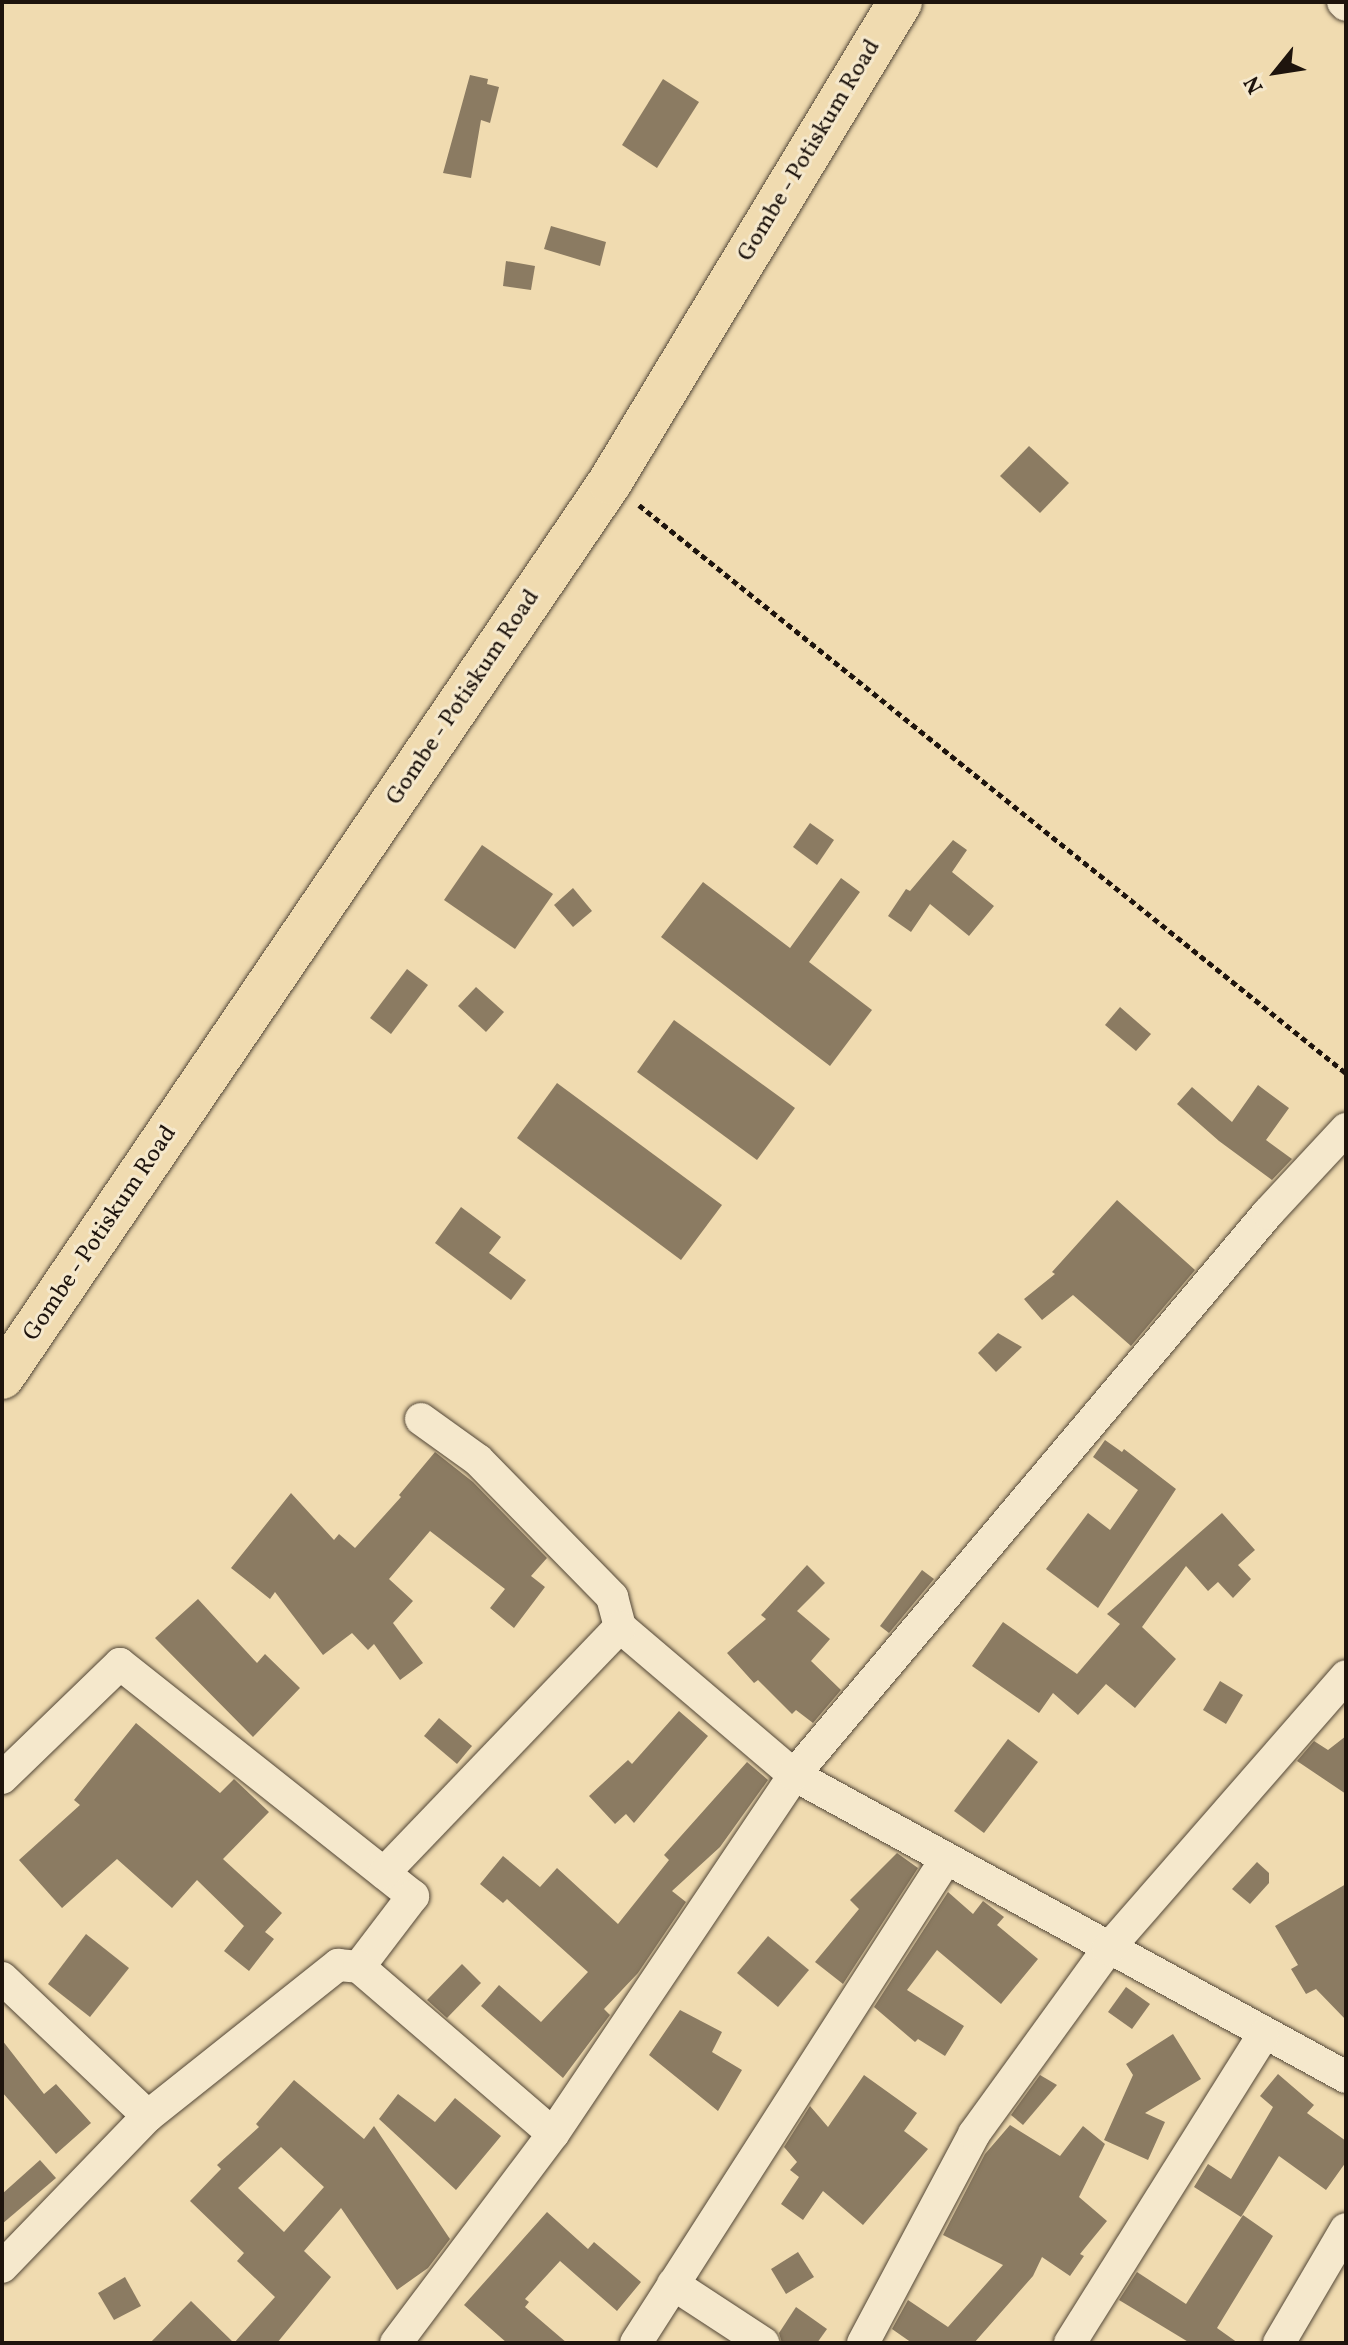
<!DOCTYPE html>
<style>
body{margin:0}
#map{position:relative;width:1348px;height:2345px;overflow:hidden;background:#f0dbb0;font-family:Vollkorn,serif}
div>[style]{position:absolute}
[style*='--x']{left:calc(var(--x)*1px);top:calc(var(--y)*1px);width:calc(var(--w)*1px);rotate:calc(var(--a)*1deg)}
.building>*{inset:0;background:#8b7b62}
.path>*{height:5px;margin-top:-2.5px;transform-origin:0;background:repeating-linear-gradient(90deg,#1e140d 0 6px,transparent 0 10px)}
.roads{filter:drop-shadow(0 0 2px #524636) drop-shadow(0 0 2px #524636)}
.minor>*{height:32px;margin:-16px;padding:0 16px;transform-origin:16px;border-radius:16px;background:#f5e8cc}
.primary>*{height:44px;margin:-22px;padding:0 22px;transform-origin:22px;border-radius:22px;background:#f0dbb0}
span{translate:-50% -50%;white-space:nowrap;text-align:center;line-height:1.15;-webkit-text-stroke:6px #f5e8cc;paint-order:stroke}
.street-label{font-size:24px;color:#1e140d}
.frame{position:absolute;inset:0;border:4px solid #1e140d;pointer-events:none}
.north{position:absolute;left:1236px;top:32px;width:80px;height:80px;-webkit-text-stroke:6px #f5e8cc;paint-order:stroke;rotate:240deg;font-size:22px;font-weight:700;line-height:32px;text-align:center;color:#1e140d}
.north::after{content:'';display:block;margin:auto;width:28px;height:36px;background:#1e140d;clip-path:polygon(50% 0,100% 100%,50% 72%,0 100%)}
</style>
<div id="map">
<div class="building">
<i style="clip-path:polygon(470px 75px,488px 79px,487px 84px,499px 87px,490px 123px,481px 120px,471px 178px,443px 173px)"></i>
<i style="clip-path:polygon(663px 79px,699px 102px,657px 168px,622px 145px)"></i>
<i style="clip-path:polygon(551px 226px,606px 242px,600px 266px,544px 249px)"></i>
<i style="clip-path:polygon(506px 261px,535px 266px,531px 290px,503px 286px)"></i>
<i style="clip-path:polygon(1029px 446px,1069px 483px,1040px 513px,1000px 476px)"></i>
<i style="clip-path:polygon(810px 823px,834px 840px,817px 865px,793px 847px)"></i>
<i style="clip-path:polygon(953px 840px,967px 850px,952px 872px,994px 906px,969px 936px,930px 904px,911px 932px,888px 916px,906px 889px,910px 891px)"></i>
<i style="clip-path:polygon(482px 845px,553px 894px,515px 949px,444px 900px)"></i>
<i style="clip-path:polygon(841px 878px,860px 892px,809px 962px,872px 1010px,830px 1066px,661px 937px,703px 882px,790px 948px)"></i>
<i style="clip-path:polygon(573px 888px,592px 911px,573px 927px,554px 905px)"></i>
<i style="clip-path:polygon(407px 969px,428px 985px,391px 1034px,370px 1018px)"></i>
<i style="clip-path:polygon(476px 987px,504px 1012px,486px 1032px,458px 1006px)"></i>
<i style="clip-path:polygon(1120px 1007px,1151px 1034px,1136px 1051px,1105px 1025px)"></i>
<i style="clip-path:polygon(674px 1020px,795px 1108px,757px 1160px,637px 1072px)"></i>
<i style="clip-path:polygon(557px 1083px,722px 1205px,681px 1260px,517px 1138px)"></i>
<i style="clip-path:polygon(1258px 1085px,1289px 1108px,1266px 1140px,1292px 1159px,1272px 1180px,1219px 1141px,1177px 1104px,1192px 1087px,1232px 1122px)"></i>
<i style="clip-path:polygon(1117px 1200px,1195px 1270px,1131px 1346px,1073px 1295px,1042px 1320px,1024px 1299px,1055px 1274px,1052px 1272px)"></i>
<i style="clip-path:polygon(461px 1207px,501px 1237px,489px 1253px,526px 1280px,511px 1300px,435px 1243px)"></i>
<i style="clip-path:polygon(998px 1333px,1022px 1347px,996px 1372px,978px 1353px)"></i>
<i style="clip-path:polygon(1105px 1440px,1122px 1452px,1124px 1449px,1176px 1489px,1098px 1608px,1046px 1569px,1088px 1513px,1110px 1530px,1138px 1490px,1093px 1457px)"></i>
<i style="clip-path:polygon(435px 1452px,473px 1482px,547px 1558px,531px 1576px,545px 1587px,514px 1628px,490px 1608px,505px 1589px,430px 1531px,389px 1579px,413px 1601px,393px 1623px,423px 1663px,400px 1680px,374px 1644px,368px 1650px,352px 1633px,323px 1655px,275px 1592px,270px 1599px,231px 1568px,291px 1493px,334px 1540px,339px 1534px,355px 1548px,401px 1497px,399px 1495px)"></i>
<i style="clip-path:polygon(1222px 1513px,1255px 1550px,1238px 1565px,1251px 1579px,1233px 1598px,1218px 1582px,1208px 1591px,1186px 1566px,1142px 1627px,1176px 1659px,1135px 1708px,1106px 1684px,1078px 1715px,1053px 1693px,1039px 1713px,972px 1666px,1003px 1622px,1077px 1674px,1120px 1624px,1107px 1614px)"></i>
<i style="clip-path:polygon(807px 1565px,825px 1583px,797px 1611px,830px 1639px,811px 1661px,841px 1690px,813px 1723px,796px 1710px,792px 1714px,758px 1680px,754px 1683px,727px 1653px,766px 1619px,761px 1615px)"></i>
<i style="clip-path:polygon(922px 1570px,934px 1579px,889px 1633px,880px 1626px)"></i>
<i style="clip-path:polygon(198px 1599px,257px 1663px,265px 1654px,300px 1688px,253px 1737px,155px 1638px)"></i>
<i style="clip-path:polygon(1220px 1681px,1243px 1695px,1226px 1724px,1203px 1710px)"></i>
<i style="clip-path:polygon(679px 1711px,708px 1736px,634px 1823px,626px 1814px,615px 1824px,589px 1796px,628px 1760px,632px 1764px)"></i>
<i style="clip-path:polygon(439px 1718px,472px 1746px,457px 1764px,424px 1736px)"></i>
<i style="clip-path:polygon(136px 1723px,220px 1793px,234px 1779px,269px 1812px,223px 1859px,282px 1913px,265px 1932px,274px 1939px,249px 1971px,224px 1951px,244px 1926px,197px 1880px,172px 1908px,117px 1859px,62px 1908px,19px 1860px,80px 1805px,74px 1800px)"></i>
<i style="clip-path:polygon(1346px 1736px,1346px 1794px,1297px 1761px,1314px 1741px,1328px 1750px)"></i>
<i style="clip-path:polygon(1008px 1739px,1038px 1762px,984px 1833px,954px 1811px)"></i>
<i style="clip-path:polygon(747px 1762px,768px 1780px,720px 1847px,672px 1891px,686px 1902px,638px 1973px,604px 2009px,610px 2015px,563px 2078px,481px 2006px,499px 1985px,541px 2022px,588px 1972px,507px 1899px,503px 1903px,480px 1884px,503px 1856px,540px 1887px,557px 1868px,618px 1924px,669px 1860px,664px 1855px)"></i>
<i style="clip-path:polygon(897px 1853px,918px 1868px,843px 1984px,815px 1962px,859px 1909px,850px 1900px)"></i>
<i style="clip-path:polygon(1257px 1862px,1269px 1873px,1269px 1883px,1250px 1904px,1232px 1889px)"></i>
<i style="clip-path:polygon(1346px 1884px,1346px 2020px,1316px 1989px,1306px 1994px,1291px 1969px,1298px 1965px,1275px 1926px)"></i>
<i style="clip-path:polygon(948px 1892px,973px 1914px,983px 1901px,1004px 1917px,997px 1925px,1038px 1959px,1001px 2004px,937px 1950px,907px 1990px,964px 2026px,945px 2056px,918px 2039px,915px 2042px,874px 2007px)"></i>
<i style="clip-path:polygon(86px 1934px,129px 1968px,90px 2017px,48px 1984px)"></i>
<i style="clip-path:polygon(768px 1936px,809px 1970px,778px 2007px,737px 1973px)"></i>
<i style="clip-path:polygon(462px 1964px,481px 1983px,447px 2018px,427px 2000px)"></i>
<i style="clip-path:polygon(1126px 1987px,1150px 2004px,1132px 2029px,1108px 2012px)"></i>
<i style="clip-path:polygon(680px 2010px,722px 2032px,712px 2052px,742px 2070px,718px 2111px,649px 2055px)"></i>
<i style="clip-path:polygon(1173px 2034px,1201px 2079px,1145px 2113px,1165px 2122px,1148px 2160px,1104px 2140px,1133px 2075px,1126px 2064px)"></i>
<i style="clip-path:polygon(2px 2040px,44px 2094px,56px 2084px,91px 2123px,56px 2154px,2px 2092px)"></i>
<i style="clip-path:polygon(1278px 2074px,1314px 2105px,1307px 2113px,1346px 2141px,1346px 2162px,1326px 2190px,1279px 2156px,1241px 2217px,1194px 2187px,1208px 2164px,1231px 2179px,1273px 2107px,1260px 2096px)"></i>
<i style="clip-path:polygon(864px 2075px,917px 2113px,904px 2131px,928px 2149px,863px 2225px,823px 2191px,803px 2220px,781px 2204px,799px 2177px,790px 2170px,797px 2162px,784px 2147px,810px 2106px,828px 2127px)"></i>
<i style="clip-path:polygon(1040px 2075px,1057px 2085px,1023px 2125px,1011px 2115px)"></i>
<i style="clip-path:polygon(evenodd,294px 2080px,364px 2139px,374px 2126px,450px 2239px,428px 2268px,397px 2290px,341px 2208px,304px 2251px,331px 2277px,277px 2343px,150px 2343px,191px 2301px,234px 2343px,275px 2297px,237px 2261px,244px 2253px,190px 2201px,221px 2169px,217px 2165px,259px 2127px,256px 2124px,294px 2080px,281px 2147px,324px 2187px,284px 2232px,238px 2188px,281px 2147px)"></i>
<i style="clip-path:polygon(398px 2094px,435px 2122px,455px 2098px,501px 2136px,456px 2190px,379px 2119px)"></i>
<i style="clip-path:polygon(1010px 2125px,1060px 2156px,1083px 2126px,1105px 2144px,1079px 2197px,1107px 2221px,1080px 2254px,1084px 2256px,1070px 2276px,1042px 2257px,1033px 2276px,974px 2343px,912px 2343px,892px 2329px,908px 2300px,948px 2327px,1003px 2265px,943px 2235px,985px 2154px)"></i>
<i style="clip-path:polygon(40px 2160px,56px 2178px,2px 2224px,2px 2194px)"></i>
<i style="clip-path:polygon(547px 2212px,588px 2249px,594px 2242px,641px 2282px,617px 2311px,560px 2261px,525px 2299px,529px 2302px,525px 2307px,567px 2343px,507px 2343px,464px 2305px)"></i>
<i style="clip-path:polygon(1243px 2215px,1273px 2236px,1217px 2328px,1238px 2343px,1190px 2343px,1119px 2300px,1137px 2272px,1186px 2304px)"></i>
<i style="clip-path:polygon(798px 2252px,814px 2277px,786px 2294px,771px 2269px)"></i>
<i style="clip-path:polygon(125px 2277px,141px 2306px,114px 2320px,98px 2293px)"></i>
<i style="clip-path:polygon(796px 2307px,827px 2329px,817px 2343px,782px 2343px,779px 2333px)"></i>
</div>
<div class="path">
<i style="--x:639;--y:505;--w:907;--a:38.78"></i>
</div>
<div class="roads">
<div class="minor">
<i style="--x:1343;--y:2;--w:4;--a:45"></i>
<i style="--x:421;--y:1419;--w:70;--a:35.7"></i>
<i style="--x:478;--y:1460;--w:192;--a:45.6"></i>
<i style="--x:612;--y:1597;--w:31;--a:75"></i>
<i style="--x:620;--y:1627;--w:228;--a:40.4"></i>
<i style="--x:794;--y:1775;--w:629;--a:28.68"></i>
<i style="--x:2;--y:1778;--w:164;--a:-44"></i>
<i style="--x:120;--y:1664;--w:374;--a:38.4"></i>
<i style="--x:413;--y:1896;--w:89;--a:127.3"></i>
<i style="--x:384;--y:1873;--w:341;--a:-46.2"></i>
<i style="--x:2;--y:1978;--w:201;--a:43.4"></i>
<i style="--x:2;--y:2267;--w:210;--a:-46"></i>
<i style="--x:148;--y:2116;--w:243;--a:-38.5"></i>
<i style="--x:338;--y:1965;--w:21;--a:5"></i>
<i style="--x:359;--y:1967;--w:256;--a:40.7"></i>
<i style="--x:673;--y:2284;--w:108;--a:33.2"></i>
<i style="--x:396;--y:2343;--w:261;--a:-53.1"></i>
<i style="--x:553;--y:2134;--w:432;--a:-56.1"></i>
<i style="--x:794;--y:1775;--w:735;--a:-49.86"></i>
<i style="--x:1268;--y:1213;--w:115;--a:-47.1"></i>
<i style="--x:636;--y:2343;--w:575;--a:-57.36"></i>
<i style="--x:863;--y:2343;--w:237;--a:-62"></i>
<i style="--x:974;--y:2134;--w:228;--a:-54.1"></i>
<i style="--x:1108;--y:1949;--w:362;--a:-48.9"></i>
<i style="--x:1070;--y:2343;--w:363;--a:-57.9"></i>
<i style="--x:1279;--y:2343;--w:132;--a:-59.6"></i>
</div>
<div class="primary">
<i style="--x:2;--y:1377;--w:1082;--a:-55.81"></i>
<i style="--x:610;--y:482;--w:561;--a:-58.86"></i>
</div>
</div>
<div class="street-label">
<span style="left:810px;top:151px;rotate:-59deg">Gombe - Potiskum Road</span>
<span style="left:464px;top:698px;rotate:-56deg">Gombe - Potiskum Road</span>
<span style="left:101px;top:1234px;rotate:-56deg">Gombe - Potiskum Road</span>
</div>
<div class="frame"></div>
<div class="north">N</div>
</div>
